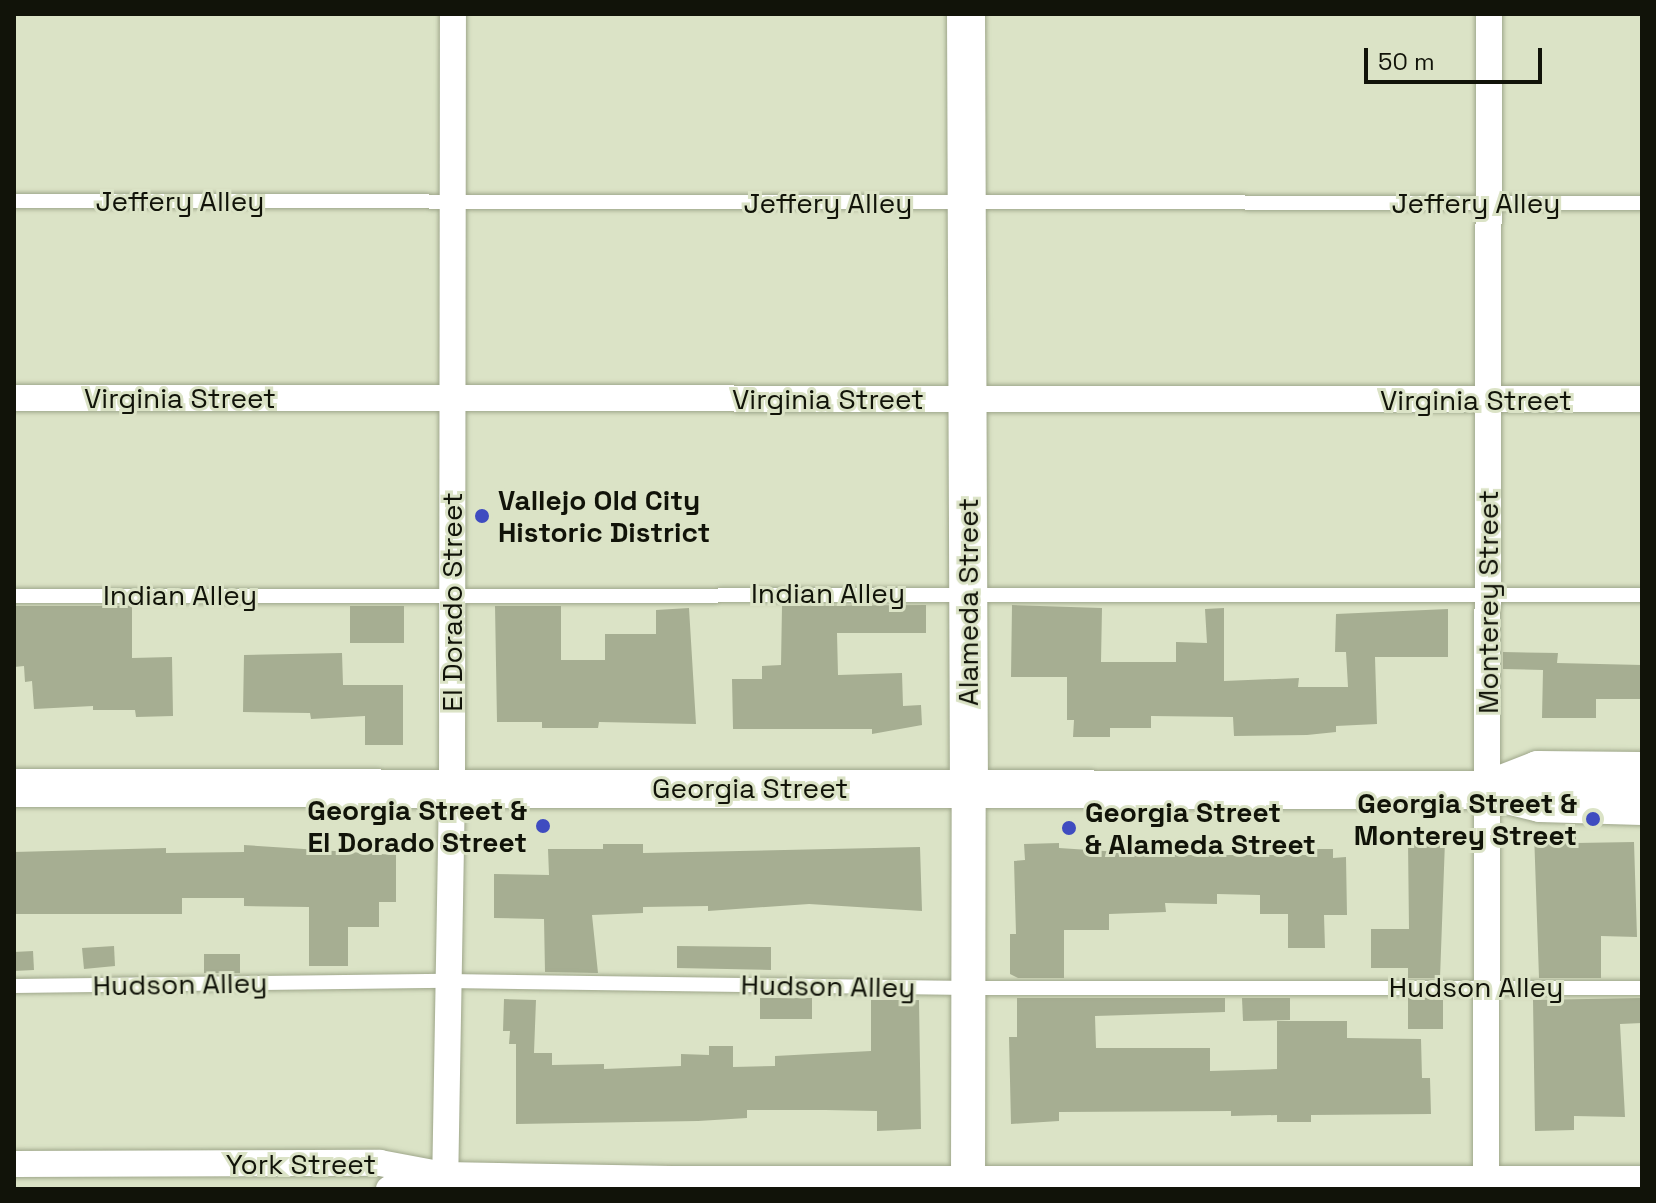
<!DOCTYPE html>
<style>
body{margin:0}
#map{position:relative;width:1656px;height:1203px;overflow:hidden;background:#dbe3c6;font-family:"Space Grotesk",sans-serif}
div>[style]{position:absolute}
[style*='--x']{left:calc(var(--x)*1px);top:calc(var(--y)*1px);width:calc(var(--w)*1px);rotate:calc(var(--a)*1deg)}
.building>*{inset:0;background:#a6ae92}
.roads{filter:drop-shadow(0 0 2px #9ea68a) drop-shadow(0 0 2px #9ea68a)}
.service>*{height:14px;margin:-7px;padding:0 7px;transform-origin:7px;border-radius:7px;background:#fff}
.minor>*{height:26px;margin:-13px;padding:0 13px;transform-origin:13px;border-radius:13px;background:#fff}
.tertiary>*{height:34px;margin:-17px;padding:0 17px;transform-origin:17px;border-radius:17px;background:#fff}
.secondary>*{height:38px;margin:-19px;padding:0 19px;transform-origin:19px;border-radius:19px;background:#fff}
.dots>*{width:22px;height:22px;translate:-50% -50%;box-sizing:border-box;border:4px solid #dbe3c6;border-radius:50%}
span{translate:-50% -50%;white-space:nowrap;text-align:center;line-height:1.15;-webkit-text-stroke:6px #dbe3c6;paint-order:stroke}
.street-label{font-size:28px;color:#111309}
.poi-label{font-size:28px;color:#111309;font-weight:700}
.left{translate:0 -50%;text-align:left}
.right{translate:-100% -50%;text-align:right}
.frame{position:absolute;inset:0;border:16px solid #111309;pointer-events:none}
.scale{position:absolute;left:1364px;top:48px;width:178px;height:36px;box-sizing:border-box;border:4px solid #111309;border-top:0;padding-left:10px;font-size:24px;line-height:28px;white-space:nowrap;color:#111309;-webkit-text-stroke:6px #dbe3c6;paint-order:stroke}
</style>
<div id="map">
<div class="building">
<i style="clip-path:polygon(926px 605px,926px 633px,837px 633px,838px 675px,902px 673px,903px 706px,921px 705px,922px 725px,872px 734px,872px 729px,733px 729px,732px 679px,762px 679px,762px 666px,781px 665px,782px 606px)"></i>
<i style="clip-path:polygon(1012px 605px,1102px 608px,1101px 662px,1176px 662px,1176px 642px,1207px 643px,1205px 609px,1224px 608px,1224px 681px,1299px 678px,1298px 687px,1348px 687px,1346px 652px,1335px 652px,1336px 614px,1448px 609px,1448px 657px,1375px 657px,1377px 724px,1336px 726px,1336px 732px,1307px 735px,1234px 736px,1233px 717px,1151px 716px,1151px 728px,1110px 728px,1110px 737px,1073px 737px,1074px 720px,1067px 720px,1067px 677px,1011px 677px)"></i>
<i style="clip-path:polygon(14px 606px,132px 606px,132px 658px,172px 657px,173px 716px,136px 717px,135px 710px,93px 710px,93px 706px,34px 709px,32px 681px,25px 682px,24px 666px,14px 667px)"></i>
<i style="clip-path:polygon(350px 606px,404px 606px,404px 643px,350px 643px)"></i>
<i style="clip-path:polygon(495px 606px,561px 606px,561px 660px,605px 660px,605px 634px,656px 634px,656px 610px,689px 608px,696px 724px,599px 722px,598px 728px,542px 728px,542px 722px,497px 722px)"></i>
<i style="clip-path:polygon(1503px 652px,1558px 653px,1557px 663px,1642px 665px,1642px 699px,1596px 699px,1596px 718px,1542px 718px,1543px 670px,1503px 669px)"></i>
<i style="clip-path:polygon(342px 653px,343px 685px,403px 685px,403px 745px,365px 745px,365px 716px,311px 719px,310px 713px,243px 712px,244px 655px)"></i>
<i style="clip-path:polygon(1534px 832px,1576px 832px,1576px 843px,1634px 842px,1637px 937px,1601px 936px,1601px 978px,1539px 978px)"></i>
<i style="clip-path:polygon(1445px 841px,1440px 978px,1408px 978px,1408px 968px,1371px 968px,1371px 929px,1409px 929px,1408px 842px)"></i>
<i style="clip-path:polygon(1059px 843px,1059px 848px,1164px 855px,1309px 855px,1309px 849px,1333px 849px,1333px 858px,1346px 857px,1347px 915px,1324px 915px,1325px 948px,1288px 948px,1288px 914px,1260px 914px,1260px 895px,1217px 894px,1217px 904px,1165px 903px,1166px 912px,1109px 914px,1109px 930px,1064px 930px,1064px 978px,1018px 978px,1010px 974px,1010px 934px,1016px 934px,1014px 861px,1025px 860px,1024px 844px)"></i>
<i style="clip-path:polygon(603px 844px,643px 844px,643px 853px,920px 847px,922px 911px,809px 904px,708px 911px,708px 906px,643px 907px,643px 913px,592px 915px,598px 973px,545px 972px,544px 919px,494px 918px,494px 874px,549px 875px,548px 849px,603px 849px)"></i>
<i style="clip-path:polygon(244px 845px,396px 855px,396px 902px,379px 902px,379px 927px,348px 927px,348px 966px,309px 966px,309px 907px,244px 906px,244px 898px,182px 898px,182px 914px,14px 914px,14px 852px,166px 848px,166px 853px,244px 852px)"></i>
<i style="clip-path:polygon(114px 946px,115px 966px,84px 969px,82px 948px)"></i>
<i style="clip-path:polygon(677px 946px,771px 947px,771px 970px,677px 968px)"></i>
<i style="clip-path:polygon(33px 951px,34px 970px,14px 971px,14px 952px)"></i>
<i style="clip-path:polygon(204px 954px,240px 954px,240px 973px,204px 973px)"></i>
<i style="clip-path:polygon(760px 998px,812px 998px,812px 1019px,760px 1019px)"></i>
<i style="clip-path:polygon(1017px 998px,1225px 998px,1225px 1012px,1095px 1016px,1096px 1048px,1210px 1048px,1210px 1071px,1277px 1069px,1277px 1021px,1347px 1021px,1347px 1038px,1421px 1039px,1422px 1078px,1430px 1078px,1431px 1114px,1311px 1115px,1311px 1122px,1277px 1122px,1277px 1115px,1231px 1116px,1231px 1111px,1059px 1112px,1059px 1121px,1011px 1124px,1009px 1037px,1017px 1037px)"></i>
<i style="clip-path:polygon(1242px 998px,1290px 998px,1290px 1020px,1243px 1021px)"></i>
<i style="clip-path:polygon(1408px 998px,1443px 998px,1443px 1029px,1408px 1029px)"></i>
<i style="clip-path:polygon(1642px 998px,1642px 1023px,1620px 1024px,1625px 1117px,1574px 1116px,1574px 1130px,1535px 1131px,1533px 1000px)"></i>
<i style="clip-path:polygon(504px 999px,536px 1000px,534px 1053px,552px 1053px,552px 1065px,604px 1064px,604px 1069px,681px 1066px,681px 1054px,709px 1055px,709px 1046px,733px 1046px,733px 1067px,775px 1066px,775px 1056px,871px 1051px,871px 1000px,919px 1000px,921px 1129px,877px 1131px,877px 1111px,825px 1110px,747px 1110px,747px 1118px,698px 1121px,516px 1124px,516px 1044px,509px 1044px,510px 1031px,503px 1031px)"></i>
</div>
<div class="roads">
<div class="service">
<i style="--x:14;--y:201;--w:1628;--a:0.07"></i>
<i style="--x:14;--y:596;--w:1628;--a:-0.04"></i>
<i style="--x:14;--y:986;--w:434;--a:-0.7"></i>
<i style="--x:448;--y:981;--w:520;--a:0.77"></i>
<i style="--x:968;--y:988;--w:674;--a:0"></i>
</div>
<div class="minor">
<i style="--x:14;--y:398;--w:1628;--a:0.04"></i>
<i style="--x:14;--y:1164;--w:366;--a:-0.2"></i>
<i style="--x:380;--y:1163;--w:65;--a:10.6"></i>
<i style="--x:444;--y:1175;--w:227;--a:1"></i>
<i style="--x:671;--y:1179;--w:971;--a:0"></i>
<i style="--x:389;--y:1189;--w:54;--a:-14"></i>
<i style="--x:445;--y:1189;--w:401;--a:-89"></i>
<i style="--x:452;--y:788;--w:774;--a:-89.93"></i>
<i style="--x:1486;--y:1189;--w:1175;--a:-89.85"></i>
</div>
<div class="tertiary">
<i style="--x:968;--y:1189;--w:401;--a:-89.9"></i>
</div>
<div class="secondary">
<i style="--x:966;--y:14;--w:774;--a:89.78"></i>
<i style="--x:14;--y:788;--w:1473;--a:0.08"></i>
<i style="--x:1487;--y:790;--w:55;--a:13.8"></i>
<i style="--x:1540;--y:803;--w:102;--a:1.7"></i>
<i style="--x:1487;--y:790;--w:55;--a:-21.4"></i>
<i style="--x:1538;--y:770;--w:104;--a:0.6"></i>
</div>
</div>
<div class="dots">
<i style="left:482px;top:516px;background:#3f4cc0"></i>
<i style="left:1593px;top:819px;background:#3f4cc0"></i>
<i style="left:543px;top:826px;background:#3f4cc0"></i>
<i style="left:1069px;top:828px;background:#3f4cc0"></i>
</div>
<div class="street-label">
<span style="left:180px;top:201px">Jeffery Alley</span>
<span style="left:828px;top:203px">Jeffery Alley</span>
<span style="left:1476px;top:203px">Jeffery Alley</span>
<span style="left:180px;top:398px">Virginia Street</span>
<span style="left:828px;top:399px">Virginia Street</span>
<span style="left:1476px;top:400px">Virginia Street</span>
<span style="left:828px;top:593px">Indian Alley</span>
<span style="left:180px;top:595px">Indian Alley</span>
<span style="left:452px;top:602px;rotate:-90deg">El Dorado Street</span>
<span style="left:968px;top:602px;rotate:-90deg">Alameda Street</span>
<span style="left:1488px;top:602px;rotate:-90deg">Monterey Street</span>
<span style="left:750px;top:788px">Georgia Street</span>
<span style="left:180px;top:984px;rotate:-1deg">Hudson Alley</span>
<span style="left:828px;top:986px;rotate:1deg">Hudson Alley</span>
<span style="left:1476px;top:987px">Hudson Alley</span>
<span style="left:301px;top:1164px">York Street</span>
</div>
<div class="poi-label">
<span class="left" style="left:498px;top:516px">Vallejo Old City<br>Historic District</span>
<span class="right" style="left:1577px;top:819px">Georgia Street &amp;<br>Monterey Street</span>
<span class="right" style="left:527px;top:826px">Georgia Street &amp;<br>El Dorado Street</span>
<span class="left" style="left:1085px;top:828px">Georgia Street<br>&amp; Alameda Street</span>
</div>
<div class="frame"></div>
<div class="scale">50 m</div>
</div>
